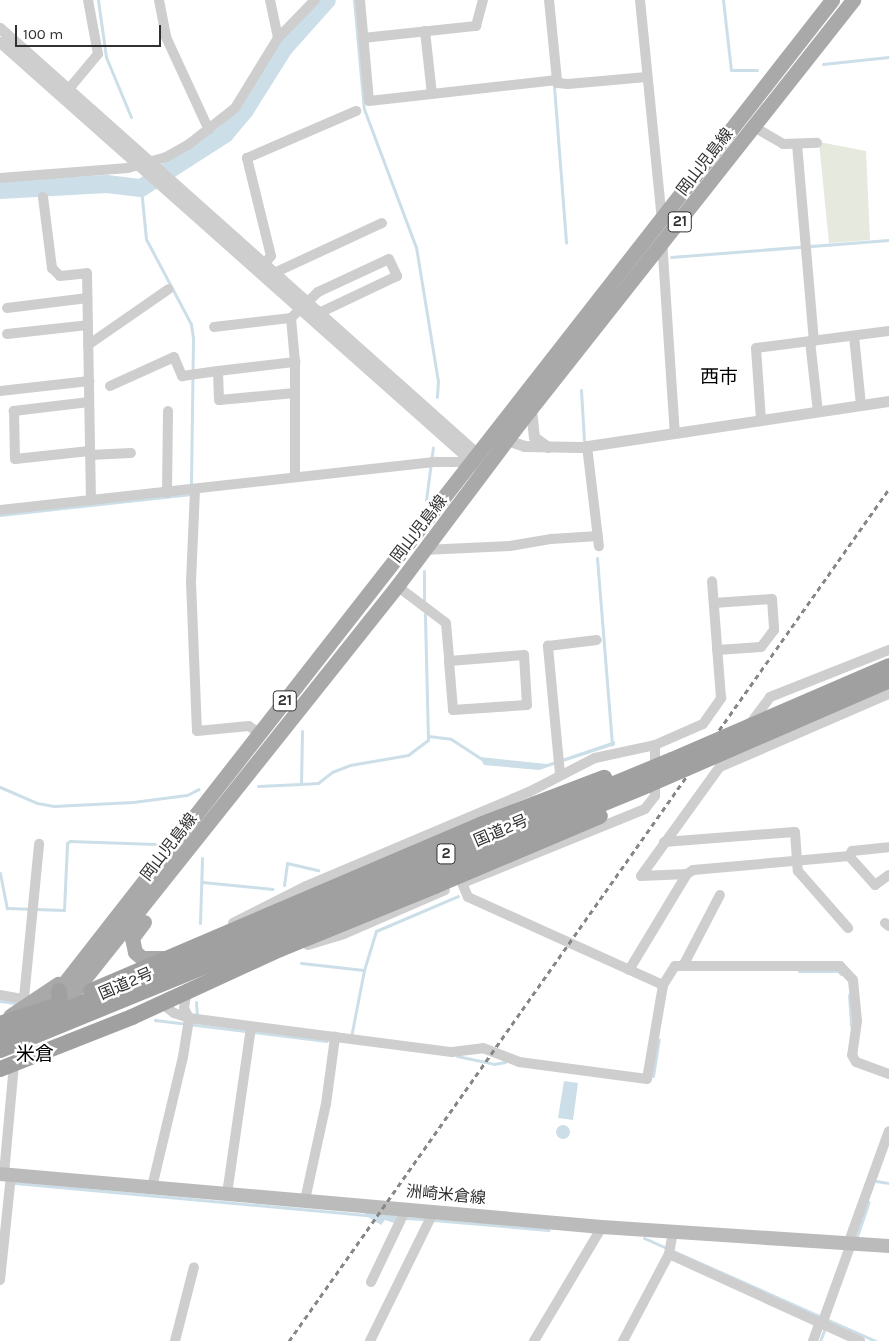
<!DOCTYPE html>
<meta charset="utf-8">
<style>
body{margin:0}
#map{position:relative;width:889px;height:1341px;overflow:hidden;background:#fff;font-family:Karla,"Noto Sans JP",sans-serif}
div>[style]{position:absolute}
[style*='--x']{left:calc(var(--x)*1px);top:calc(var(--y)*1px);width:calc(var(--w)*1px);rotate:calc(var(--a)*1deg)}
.green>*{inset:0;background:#e5e9de}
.water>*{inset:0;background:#ccdfe8}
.round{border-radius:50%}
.stream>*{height:3px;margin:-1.5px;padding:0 1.5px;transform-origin:1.5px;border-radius:1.5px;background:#ccdfe8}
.river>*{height:18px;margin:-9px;padding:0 9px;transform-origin:9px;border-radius:9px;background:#ccdfe8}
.minor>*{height:10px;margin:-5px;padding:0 5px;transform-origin:5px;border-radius:5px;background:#cecece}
.tertiary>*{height:11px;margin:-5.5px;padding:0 5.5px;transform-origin:5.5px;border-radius:5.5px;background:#cecece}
.secondary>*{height:14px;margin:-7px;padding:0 7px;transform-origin:7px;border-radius:7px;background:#bbb}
.primary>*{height:15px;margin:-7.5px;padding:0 7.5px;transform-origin:7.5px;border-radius:7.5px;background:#a9a9a9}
.trunk>*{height:16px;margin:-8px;padding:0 8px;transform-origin:8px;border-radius:8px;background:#a0a0a0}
.rail>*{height:3px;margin-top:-1.5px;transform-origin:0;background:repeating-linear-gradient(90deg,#868686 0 5px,transparent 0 9px)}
.trunk-bridge>*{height:16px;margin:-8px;padding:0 8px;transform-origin:8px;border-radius:8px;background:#a0a0a0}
span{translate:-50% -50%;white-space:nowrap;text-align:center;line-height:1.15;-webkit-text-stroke:5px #fff;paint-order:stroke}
.shield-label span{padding:1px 4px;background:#fff;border:1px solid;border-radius:4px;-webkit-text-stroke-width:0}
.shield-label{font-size:15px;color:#313131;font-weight:700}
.street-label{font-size:16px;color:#313131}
.quarter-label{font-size:19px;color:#000}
.scale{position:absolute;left:15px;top:25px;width:146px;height:22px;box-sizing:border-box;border:2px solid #313131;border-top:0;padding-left:6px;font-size:15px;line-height:18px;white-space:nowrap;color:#313131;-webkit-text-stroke:4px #fff;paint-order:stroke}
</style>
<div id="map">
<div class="green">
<i style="clip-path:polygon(819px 142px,866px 151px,870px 240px,829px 243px)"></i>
</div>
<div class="water">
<i style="clip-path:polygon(615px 741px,615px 745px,539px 770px,484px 765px,480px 757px,547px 764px)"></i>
<i style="clip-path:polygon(564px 1081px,578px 1083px,573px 1120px,558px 1118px)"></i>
<i class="round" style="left:556px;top:1125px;width:14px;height:14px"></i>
<i style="clip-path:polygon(365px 1212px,398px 1214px,394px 1223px,385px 1220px,381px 1225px,365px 1215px)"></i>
</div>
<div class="stream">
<i style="--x:98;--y:0;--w:58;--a:82"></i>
<i style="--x:106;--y:57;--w:65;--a:67.4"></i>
<i style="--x:354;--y:0;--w:109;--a:84.8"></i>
<i style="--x:364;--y:109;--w:147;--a:69.4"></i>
<i style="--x:416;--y:247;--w:136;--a:80.7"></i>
<i style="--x:438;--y:381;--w:16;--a:94"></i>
<i style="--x:723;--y:0;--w:70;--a:83.5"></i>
<i style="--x:731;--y:70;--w:26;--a:0"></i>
<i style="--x:823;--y:64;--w:66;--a:-6.1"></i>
<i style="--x:554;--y:86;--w:157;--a:85.6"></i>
<i style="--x:141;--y:188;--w:51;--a:84.4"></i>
<i style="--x:146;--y:239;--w:96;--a:62.1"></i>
<i style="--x:191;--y:324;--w:15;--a:82"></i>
<i style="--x:193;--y:339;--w:144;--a:90.8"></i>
<i style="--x:671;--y:257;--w:219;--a:-4.5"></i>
<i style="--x:581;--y:390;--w:50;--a:86.6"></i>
<i style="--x:426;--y:500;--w:53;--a:-82.5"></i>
<i style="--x:0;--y:515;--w:190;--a:-6.3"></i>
<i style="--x:597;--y:558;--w:187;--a:85.4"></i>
<i style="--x:424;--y:571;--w:30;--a:90"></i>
<i style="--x:428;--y:736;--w:23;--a:7"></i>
<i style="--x:451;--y:739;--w:38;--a:33"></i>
<i style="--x:301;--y:784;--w:17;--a:-3"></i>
<i style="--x:318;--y:783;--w:18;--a:-38"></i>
<i style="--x:332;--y:772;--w:19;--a:-21"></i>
<i style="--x:350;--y:765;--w:59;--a:-9.8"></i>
<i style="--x:408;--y:755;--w:25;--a:-37"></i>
<i style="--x:428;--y:740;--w:126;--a:-91.4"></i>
<i style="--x:258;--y:786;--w:43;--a:-2.7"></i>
<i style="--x:301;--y:784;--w:53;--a:-88.9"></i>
<i style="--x:0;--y:787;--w:40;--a:23.4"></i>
<i style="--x:37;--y:803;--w:17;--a:10"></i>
<i style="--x:54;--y:806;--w:79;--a:-2.9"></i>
<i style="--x:133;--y:802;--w:54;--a:-7.4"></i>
<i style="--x:187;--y:795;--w:13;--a:-27"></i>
<i style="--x:0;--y:873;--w:36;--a:79"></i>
<i style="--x:7;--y:908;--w:57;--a:2"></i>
<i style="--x:64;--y:910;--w:67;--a:-87.4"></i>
<i style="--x:67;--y:843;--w:4;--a:-34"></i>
<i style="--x:70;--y:841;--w:85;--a:2"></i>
<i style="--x:202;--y:882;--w:71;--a:5.6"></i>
<i style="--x:284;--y:885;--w:22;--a:-82"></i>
<i style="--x:287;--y:863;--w:32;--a:13"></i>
<i style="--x:200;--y:923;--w:65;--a:-88.2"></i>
<i style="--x:301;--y:963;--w:63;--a:6.3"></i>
<i style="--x:364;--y:970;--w:41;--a:-72.9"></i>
<i style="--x:376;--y:931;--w:89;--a:-23.1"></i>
<i style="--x:799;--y:971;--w:39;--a:0"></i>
<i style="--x:838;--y:971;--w:4;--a:45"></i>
<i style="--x:849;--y:995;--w:31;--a:86"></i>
<i style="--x:0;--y:1001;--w:15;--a:8"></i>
<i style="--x:196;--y:1002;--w:15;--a:86"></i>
<i style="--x:155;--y:1020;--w:173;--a:7"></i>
<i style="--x:351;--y:1037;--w:68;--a:-79"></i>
<i style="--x:457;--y:1056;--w:38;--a:12"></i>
<i style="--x:494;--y:1064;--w:11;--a:-10"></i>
<i style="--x:653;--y:1076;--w:37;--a:-81"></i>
<i style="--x:876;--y:1181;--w:13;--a:9"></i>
<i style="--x:15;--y:1183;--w:355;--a:5.2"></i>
<i style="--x:405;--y:1218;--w:22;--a:3"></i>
<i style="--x:433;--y:1220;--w:116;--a:4.9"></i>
<i style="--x:644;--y:1238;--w:253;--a:24"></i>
<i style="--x:856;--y:1239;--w:39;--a:-71"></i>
<i style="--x:820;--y:1341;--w:14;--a:-69"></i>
</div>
<div class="river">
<i style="--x:0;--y:190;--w:107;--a:-3.2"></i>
<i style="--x:107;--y:184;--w:34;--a:7"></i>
<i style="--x:141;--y:188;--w:100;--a:-32.7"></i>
<i style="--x:225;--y:134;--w:31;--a:-50"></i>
<i style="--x:245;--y:110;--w:73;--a:-57.8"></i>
<i style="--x:284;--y:48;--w:64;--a:-48.1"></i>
</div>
<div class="minor">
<i style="--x:159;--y:0;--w:38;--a:79"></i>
<i style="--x:166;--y:37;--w:102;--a:65.2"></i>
<i style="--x:270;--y:0;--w:39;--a:78"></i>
<i style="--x:360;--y:0;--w:101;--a:84.9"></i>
<i style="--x:369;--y:101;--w:189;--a:-6.4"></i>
<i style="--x:557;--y:80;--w:80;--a:-95.7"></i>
<i style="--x:640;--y:0;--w:221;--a:84.3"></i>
<i style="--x:425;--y:31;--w:63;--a:83.7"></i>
<i style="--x:363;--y:38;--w:114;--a:-6.1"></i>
<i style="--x:476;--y:26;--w:27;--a:-75"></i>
<i style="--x:557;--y:80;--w:3;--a:90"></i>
<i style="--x:557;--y:83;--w:11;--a:5"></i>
<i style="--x:568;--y:84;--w:79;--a:-5.1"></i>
<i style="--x:68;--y:90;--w:47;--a:-50.2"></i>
<i style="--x:98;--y:54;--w:55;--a:-100.5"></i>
<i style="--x:754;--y:127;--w:34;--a:30"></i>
<i style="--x:783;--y:144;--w:34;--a:-2"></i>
<i style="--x:797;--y:144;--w:198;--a:85.1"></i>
<i style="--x:0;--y:178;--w:128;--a:-4.5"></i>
<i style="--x:128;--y:168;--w:40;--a:-16"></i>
<i style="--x:166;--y:157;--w:25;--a:-29"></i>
<i style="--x:188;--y:145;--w:60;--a:-38.2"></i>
<i style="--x:235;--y:108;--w:82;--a:-58.4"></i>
<i style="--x:278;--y:38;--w:53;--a:-45.8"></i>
<i style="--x:43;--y:197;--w:72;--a:82.8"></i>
<i style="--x:52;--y:268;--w:11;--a:45"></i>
<i style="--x:60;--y:276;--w:27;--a:-6"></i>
<i style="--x:87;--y:273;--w:227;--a:89"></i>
<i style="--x:662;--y:240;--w:194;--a:86.2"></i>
<i style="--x:260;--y:269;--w:17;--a:-50"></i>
<i style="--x:271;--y:256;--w:101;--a:-103.8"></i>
<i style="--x:247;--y:158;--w:119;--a:-23.3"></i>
<i style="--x:274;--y:273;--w:119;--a:-24.8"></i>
<i style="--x:7;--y:308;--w:81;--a:-7.1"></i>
<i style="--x:214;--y:327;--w:78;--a:-6.7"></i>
<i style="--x:7;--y:334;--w:81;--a:-6.3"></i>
<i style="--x:854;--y:336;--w:69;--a:84.2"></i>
<i style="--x:810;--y:341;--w:71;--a:83.6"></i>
<i style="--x:88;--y:345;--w:98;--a:-34.7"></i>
<i style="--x:110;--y:386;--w:70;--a:-24.4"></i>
<i style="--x:174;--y:357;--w:21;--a:67"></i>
<i style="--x:182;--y:376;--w:36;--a:-8"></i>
<i style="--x:0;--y:391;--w:90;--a:-6.4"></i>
<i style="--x:295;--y:393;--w:76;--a:174.7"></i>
<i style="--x:219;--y:400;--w:29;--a:-92"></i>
<i style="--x:218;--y:371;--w:78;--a:-6.7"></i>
<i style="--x:89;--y:402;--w:76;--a:173.2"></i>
<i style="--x:14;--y:411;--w:48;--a:88.8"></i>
<i style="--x:15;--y:459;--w:75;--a:-6.1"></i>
<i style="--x:761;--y:420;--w:72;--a:-94"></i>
<i style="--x:756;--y:348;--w:134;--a:-7.3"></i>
<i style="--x:587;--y:446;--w:101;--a:83.2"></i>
<i style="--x:90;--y:455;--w:41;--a:-2.8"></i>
<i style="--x:295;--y:477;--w:115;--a:-90"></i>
<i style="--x:295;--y:362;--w:44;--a:-95.2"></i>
<i style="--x:291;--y:318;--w:37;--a:-44"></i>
<i style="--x:318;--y:292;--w:78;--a:-24.9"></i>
<i style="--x:389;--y:259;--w:19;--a:65"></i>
<i style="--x:397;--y:276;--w:86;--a:154.6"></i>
<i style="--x:195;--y:490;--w:92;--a:92.5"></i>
<i style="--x:191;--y:582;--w:149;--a:87.7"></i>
<i style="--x:197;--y:731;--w:52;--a:-5.5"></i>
<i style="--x:249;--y:726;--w:14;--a:36"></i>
<i style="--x:167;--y:493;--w:82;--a:-89.3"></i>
<i style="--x:0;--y:510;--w:439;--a:-6.3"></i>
<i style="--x:436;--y:462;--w:35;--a:0"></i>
<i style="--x:424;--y:550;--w:86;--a:-2.7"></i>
<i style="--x:510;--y:546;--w:42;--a:-9.7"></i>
<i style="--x:551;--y:539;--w:47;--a:-3.7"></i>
<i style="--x:397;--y:586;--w:61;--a:37.1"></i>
<i style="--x:446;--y:623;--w:38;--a:85"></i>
<i style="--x:449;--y:661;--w:49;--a:85.3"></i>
<i style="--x:453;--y:710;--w:74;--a:-3.9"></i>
<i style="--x:527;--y:705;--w:50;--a:-93.4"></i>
<i style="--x:524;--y:655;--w:75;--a:175.4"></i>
<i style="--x:714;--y:603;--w:58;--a:-3.9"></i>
<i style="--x:772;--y:599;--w:31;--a:86"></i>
<i style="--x:774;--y:630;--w:21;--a:127"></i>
<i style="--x:761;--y:647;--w:44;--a:176.1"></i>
<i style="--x:750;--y:724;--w:34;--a:-53"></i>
<i style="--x:770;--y:697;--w:128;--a:-21.6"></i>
<i style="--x:655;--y:745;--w:52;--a:-23.6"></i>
<i style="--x:703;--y:724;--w:32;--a:-55"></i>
<i style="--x:721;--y:698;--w:117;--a:-94.4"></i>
<i style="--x:720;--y:767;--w:184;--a:-23.4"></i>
<i style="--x:560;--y:774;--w:129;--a:-95.4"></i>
<i style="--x:548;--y:646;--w:49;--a:-7"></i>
<i style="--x:664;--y:842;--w:131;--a:-4.4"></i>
<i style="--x:795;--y:832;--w:39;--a:86"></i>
<i style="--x:798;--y:871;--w:76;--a:48.7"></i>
<i style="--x:849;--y:856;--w:6;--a:-59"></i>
<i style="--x:852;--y:851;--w:37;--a:-6"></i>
<i style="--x:687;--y:874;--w:7;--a:-34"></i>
<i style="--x:693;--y:870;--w:157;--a:-5.1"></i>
<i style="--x:849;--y:856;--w:39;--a:48"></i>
<i style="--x:875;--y:885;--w:17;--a:-36"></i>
<i style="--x:641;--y:876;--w:155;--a:-54.2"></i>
<i style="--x:462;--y:883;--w:15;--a:67"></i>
<i style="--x:468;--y:897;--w:214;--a:24.3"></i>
<i style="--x:233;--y:923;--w:82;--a:-26.9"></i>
<i style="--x:306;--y:886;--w:242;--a:-22.9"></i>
<i style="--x:529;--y:792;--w:74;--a:-27.3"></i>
<i style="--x:595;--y:758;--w:61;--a:-12.2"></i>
<i style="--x:655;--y:745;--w:51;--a:90"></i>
<i style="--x:655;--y:796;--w:16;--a:128"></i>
<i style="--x:645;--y:809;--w:196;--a:157.9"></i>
<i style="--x:885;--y:923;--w:5;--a:37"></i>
<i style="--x:308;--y:945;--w:38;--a:-17"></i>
<i style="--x:344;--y:934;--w:110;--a:-23.5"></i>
<i style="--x:683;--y:966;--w:80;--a:-62.5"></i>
<i style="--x:629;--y:970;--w:112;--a:-58.9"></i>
<i style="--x:687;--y:874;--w:46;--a:177.5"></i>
<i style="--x:0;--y:995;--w:28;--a:10"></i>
<i style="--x:24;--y:998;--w:155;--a:-84.4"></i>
<i style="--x:160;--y:1002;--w:18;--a:38"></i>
<i style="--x:174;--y:1013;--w:16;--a:18"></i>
<i style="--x:189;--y:1018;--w:265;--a:7.4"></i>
<i style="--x:452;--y:1052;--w:31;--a:-7"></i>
<i style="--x:483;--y:1048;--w:39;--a:21"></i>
<i style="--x:519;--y:1062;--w:129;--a:7.6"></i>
<i style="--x:647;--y:1079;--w:95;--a:-80.3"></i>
<i style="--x:663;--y:985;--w:22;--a:-58"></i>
<i style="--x:675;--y:966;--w:165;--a:0"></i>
<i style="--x:840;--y:966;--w:19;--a:47"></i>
<i style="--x:853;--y:980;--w:41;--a:84.4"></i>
<i style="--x:857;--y:1021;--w:34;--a:98"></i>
<i style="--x:852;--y:1055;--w:8;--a:60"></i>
<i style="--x:856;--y:1062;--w:35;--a:20"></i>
<i style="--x:4;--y:1174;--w:109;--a:-84.8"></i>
<i style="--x:152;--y:1187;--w:134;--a:-76.6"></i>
<i style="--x:183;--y:1057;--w:39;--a:-81"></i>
<i style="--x:189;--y:1018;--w:11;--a:-117"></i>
<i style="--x:184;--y:1008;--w:18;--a:-81"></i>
<i style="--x:227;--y:1194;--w:169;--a:-81.8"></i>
<i style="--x:305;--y:1200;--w:98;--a:-77.7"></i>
<i style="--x:326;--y:1104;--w:68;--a:-82.3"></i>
<i style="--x:848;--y:1244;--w:120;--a:-70.1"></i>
<i style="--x:669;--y:1254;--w:210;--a:24.5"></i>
<i style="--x:0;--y:1280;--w:106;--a:-84"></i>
<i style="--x:371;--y:1282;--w:81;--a:-64.4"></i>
<i style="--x:822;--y:1324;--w:85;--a:-70.1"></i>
<i style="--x:175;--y:1341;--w:76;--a:-75.6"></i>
<i style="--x:370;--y:1341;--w:145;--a:-63.8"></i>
<i style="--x:534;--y:1341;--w:133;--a:-59.2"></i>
<i style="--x:623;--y:1341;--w:98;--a:-62.1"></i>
<i style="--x:669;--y:1254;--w:22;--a:-80"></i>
<i style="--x:813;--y:1341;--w:20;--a:-70"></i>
</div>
<div class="tertiary">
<i style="--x:0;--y:28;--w:646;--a:41.74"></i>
<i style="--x:0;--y:42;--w:638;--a:41.63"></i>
<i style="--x:531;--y:409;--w:28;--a:84"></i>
<i style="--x:534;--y:437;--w:17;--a:36"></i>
<i style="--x:501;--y:438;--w:24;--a:19"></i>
<i style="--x:524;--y:446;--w:57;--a:1"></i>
<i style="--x:581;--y:447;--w:311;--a:-8.5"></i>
</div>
<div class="secondary">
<i style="--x:0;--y:1174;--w:604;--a:5.03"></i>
<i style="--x:602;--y:1227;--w:288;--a:3.8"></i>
</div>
<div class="primary">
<i style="--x:144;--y:922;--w:20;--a:127"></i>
<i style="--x:132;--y:938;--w:14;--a:78"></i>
<i style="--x:135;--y:952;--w:9;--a:41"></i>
<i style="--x:142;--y:958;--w:23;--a:0"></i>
<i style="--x:51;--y:1000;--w:1269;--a:-52.01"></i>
<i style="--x:57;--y:1013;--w:546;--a:-51.47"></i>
<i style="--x:397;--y:586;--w:205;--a:-53.1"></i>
<i style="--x:520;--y:422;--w:538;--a:-51.72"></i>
<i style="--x:10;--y:1016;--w:58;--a:-33.7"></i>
</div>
<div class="trunk">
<i style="--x:59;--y:991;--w:13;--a:86"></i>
<i style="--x:60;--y:1004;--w:16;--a:50"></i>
<i style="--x:91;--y:991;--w:423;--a:-23.1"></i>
<i style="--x:0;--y:1024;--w:55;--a:-18.1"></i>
<i style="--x:0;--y:1069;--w:142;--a:-21.5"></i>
<i style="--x:132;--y:1017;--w:163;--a:-24.7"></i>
<i style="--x:280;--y:949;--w:167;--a:-22.1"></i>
</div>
<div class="rail">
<i style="--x:289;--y:1341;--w:1042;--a:-54.85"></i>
</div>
<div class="trunk-bridge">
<i style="--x:480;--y:825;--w:133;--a:-20.8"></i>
<i style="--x:435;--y:886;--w:179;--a:-23"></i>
<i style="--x:0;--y:1037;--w:727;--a:-22.4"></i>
<i style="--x:672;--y:760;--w:236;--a:-23.4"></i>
<i style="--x:0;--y:1050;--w:700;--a:-22.24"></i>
<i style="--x:648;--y:785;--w:263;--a:-23.5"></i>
</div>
<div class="shield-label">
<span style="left:680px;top:222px">21</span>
<span style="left:285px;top:701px">21</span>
<span style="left:446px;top:854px">2</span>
</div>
<div class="street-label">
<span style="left:705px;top:162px;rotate:-52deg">岡山児島線</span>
<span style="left:419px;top:529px;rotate:-52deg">岡山児島線</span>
<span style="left:501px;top:831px;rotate:-23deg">国道2号</span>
<span style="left:169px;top:847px;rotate:-52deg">岡山児島線</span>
<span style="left:126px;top:984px;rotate:-23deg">国道2号</span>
<span style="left:446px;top:1195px;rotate:5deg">洲崎米倉線</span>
</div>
<div class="quarter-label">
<span style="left:719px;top:378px">西市</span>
<span style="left:35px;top:1055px">米倉</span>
</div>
<div class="scale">100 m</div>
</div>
